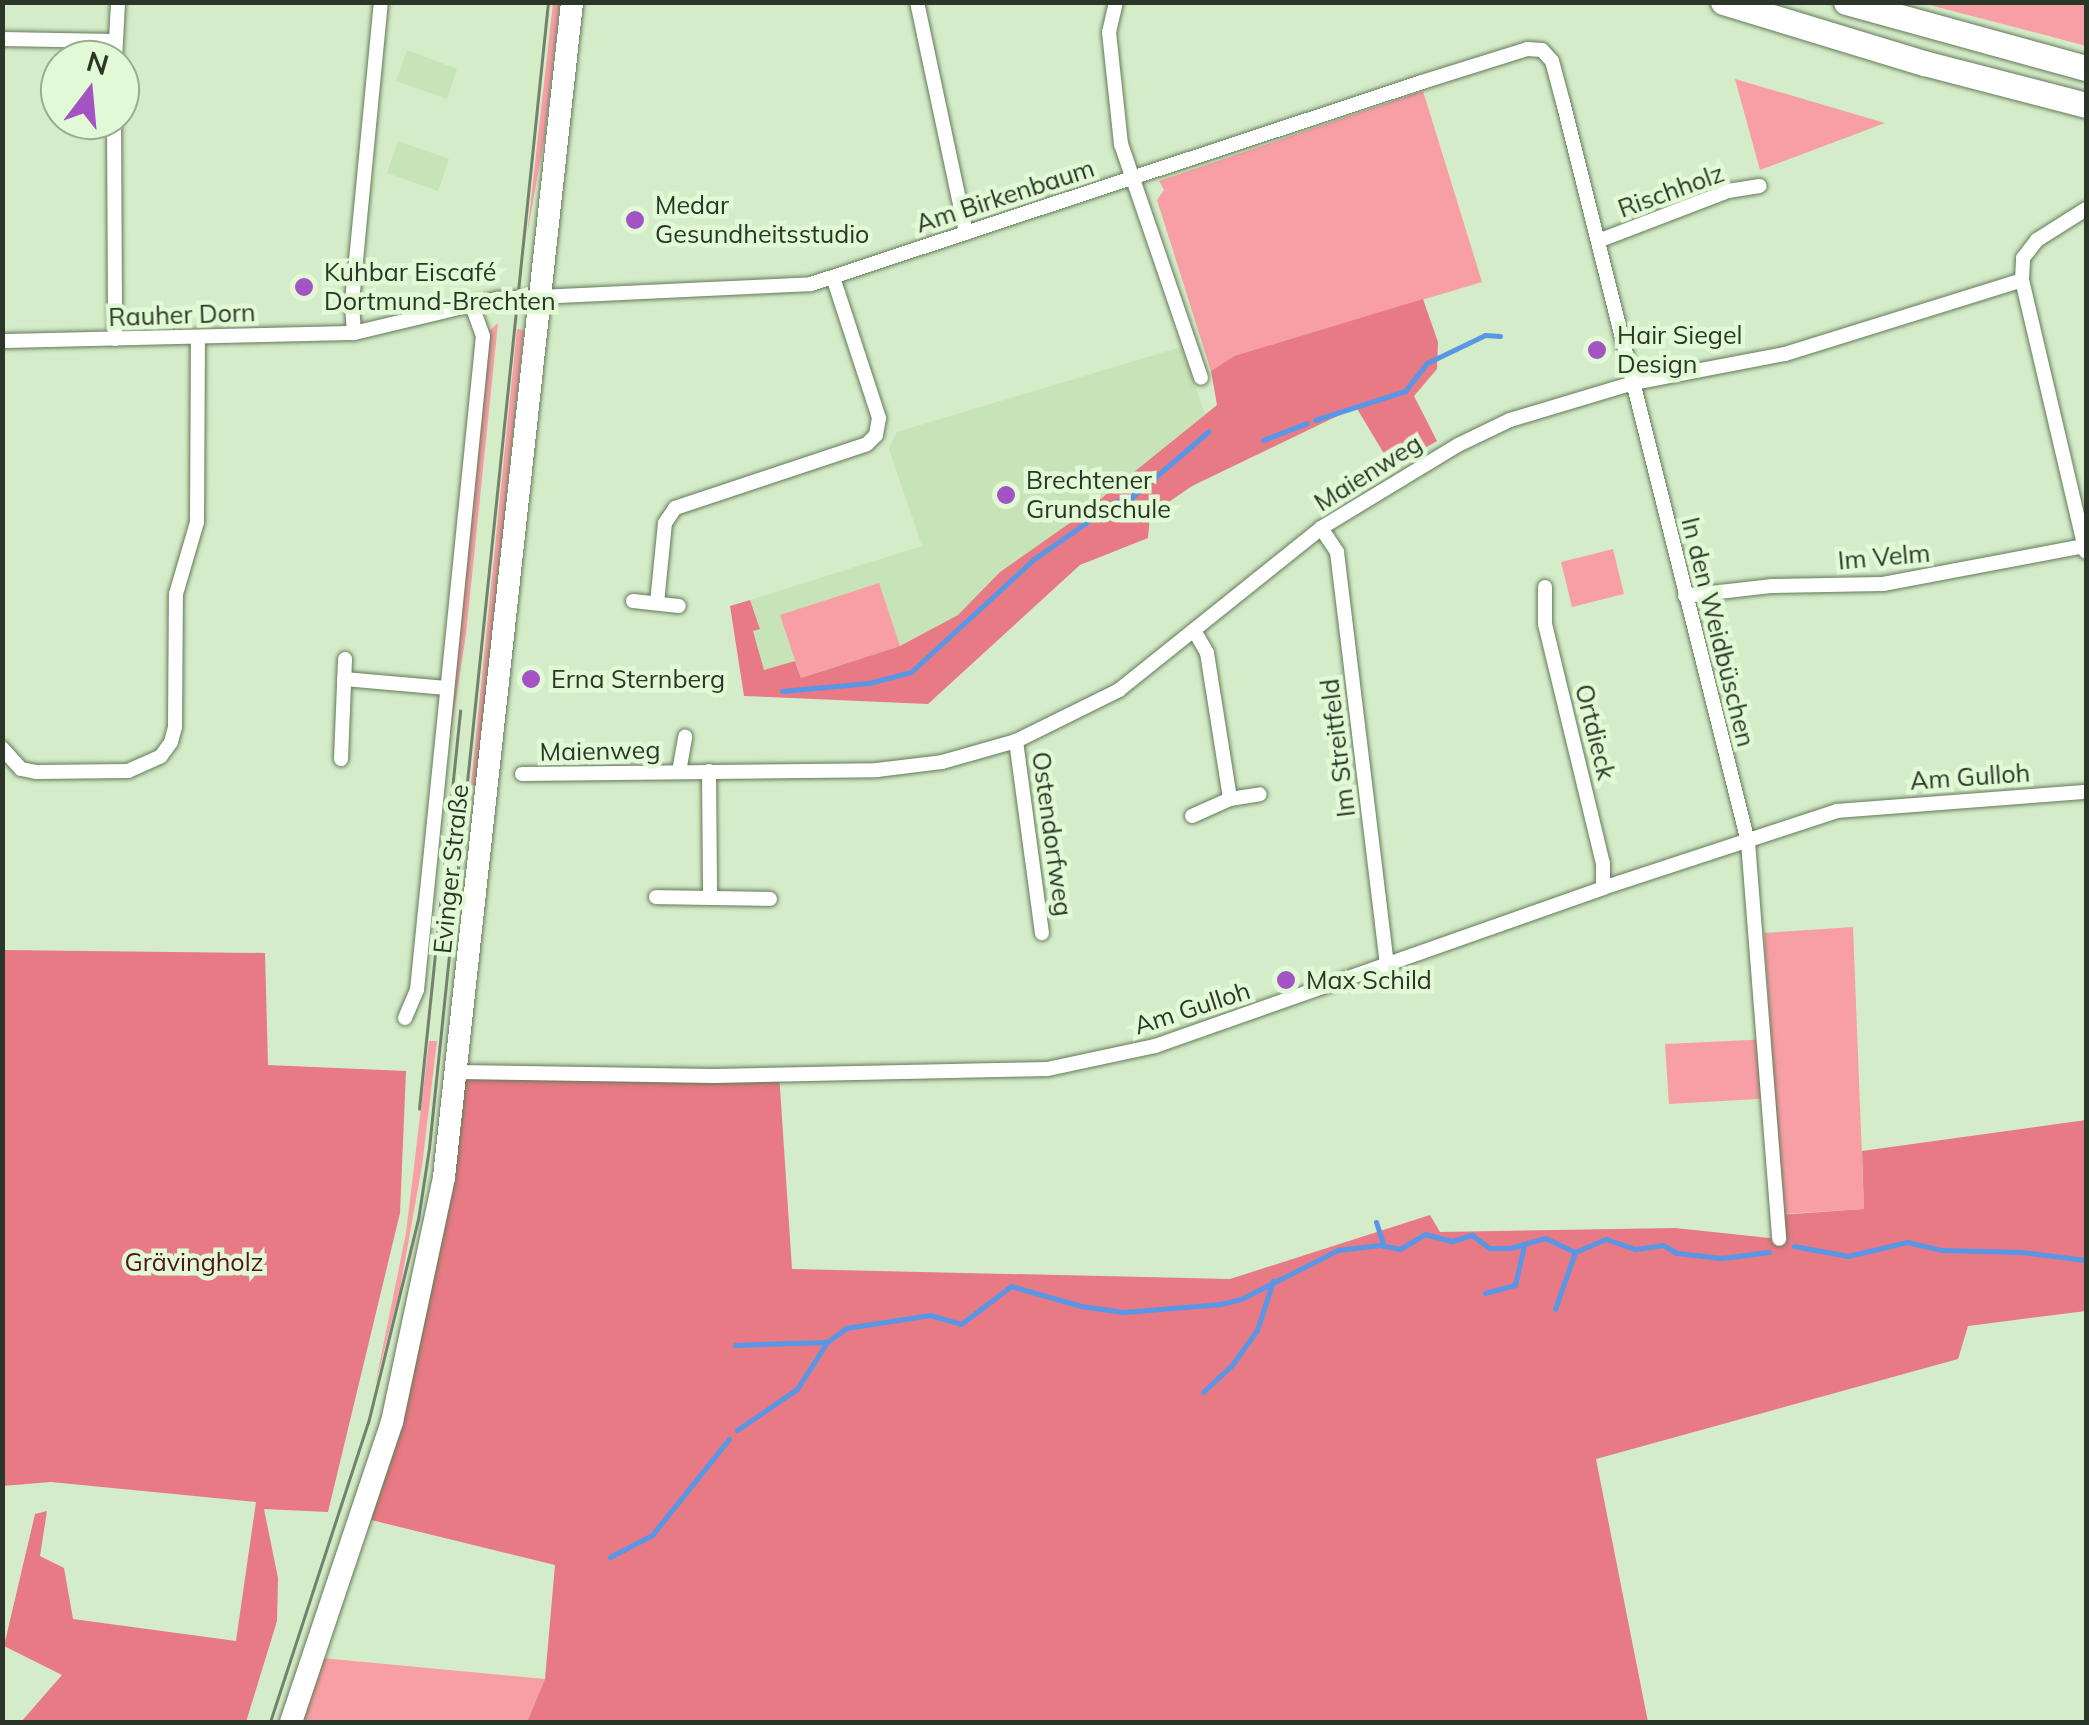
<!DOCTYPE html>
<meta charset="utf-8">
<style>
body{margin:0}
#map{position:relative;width:2089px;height:1725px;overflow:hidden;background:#d4ecc8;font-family:Mulish,sans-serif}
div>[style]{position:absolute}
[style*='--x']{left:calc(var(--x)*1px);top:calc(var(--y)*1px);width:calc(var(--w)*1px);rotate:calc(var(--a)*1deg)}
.built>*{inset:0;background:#c7e3b8}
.green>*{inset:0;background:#f89fa5}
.forest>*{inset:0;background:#e77a84}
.stream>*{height:5px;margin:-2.5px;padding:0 2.5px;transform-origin:2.5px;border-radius:2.5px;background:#5896e6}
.roads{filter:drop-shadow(0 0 2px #647959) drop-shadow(0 0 2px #647959)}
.minor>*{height:14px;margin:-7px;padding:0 7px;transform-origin:7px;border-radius:7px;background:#fff}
.primary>*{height:22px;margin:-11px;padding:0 11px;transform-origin:11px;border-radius:11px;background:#fff}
.motorway>*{height:25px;margin:-12.5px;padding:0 12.5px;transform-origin:12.5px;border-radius:12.5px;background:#fff}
.tram>*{height:2.5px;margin:-1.25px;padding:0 1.25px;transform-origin:1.25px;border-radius:1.25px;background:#72826b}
.dots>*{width:28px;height:28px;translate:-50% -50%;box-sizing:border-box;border:5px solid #e1fad5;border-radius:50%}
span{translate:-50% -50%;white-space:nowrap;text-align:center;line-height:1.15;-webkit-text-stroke:9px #e1fad5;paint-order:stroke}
.street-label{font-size:25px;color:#2c3628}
.poi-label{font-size:25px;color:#2c3628}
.left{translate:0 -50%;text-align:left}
.park-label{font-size:25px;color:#55111d}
.frame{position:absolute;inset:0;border:5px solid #2c3628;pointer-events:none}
.north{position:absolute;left:40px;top:40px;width:100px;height:100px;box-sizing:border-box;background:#e1fad5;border:2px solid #99ac90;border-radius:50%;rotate:16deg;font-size:28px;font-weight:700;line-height:40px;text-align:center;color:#2c3628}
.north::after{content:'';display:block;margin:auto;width:35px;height:45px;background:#a453c4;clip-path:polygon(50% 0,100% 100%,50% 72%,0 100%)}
</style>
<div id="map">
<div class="built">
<i style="clip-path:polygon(407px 50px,457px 69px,447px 99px,396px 81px)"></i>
<i style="clip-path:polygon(398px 141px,449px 159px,438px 191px,387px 173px)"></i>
<i style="clip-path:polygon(1181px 347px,1205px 414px,1077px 518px,1000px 572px,958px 615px,900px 646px,764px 670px,753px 630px,760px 628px,750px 600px,922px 546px,889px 449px,897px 432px)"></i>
</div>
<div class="green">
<i style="clip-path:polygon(553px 3px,560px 3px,545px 135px,527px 235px)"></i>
<i style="clip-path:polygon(1922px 3px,2086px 3px,2086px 46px,2045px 35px)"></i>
<i style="clip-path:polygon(1735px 79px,1885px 123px,1760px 170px)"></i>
<i style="clip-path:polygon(1423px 91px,1482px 282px,1234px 356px,1211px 371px,1157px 200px,1164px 190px,1159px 181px)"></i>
<i style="clip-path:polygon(498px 323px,466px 634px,445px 769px,489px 331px)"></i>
<i style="clip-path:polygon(517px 329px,524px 330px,476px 785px,471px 785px)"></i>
<i style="clip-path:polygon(1613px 549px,1624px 594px,1572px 607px,1561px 562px)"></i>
<i style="clip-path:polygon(879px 583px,900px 646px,801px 678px,780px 615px)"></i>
<i style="clip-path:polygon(1853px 927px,1864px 1209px,1784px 1214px,1775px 1098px,1669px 1104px,1665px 1044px,1771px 1039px,1764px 933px)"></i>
<i style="clip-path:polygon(429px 1041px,437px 1041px,422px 1166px,400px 1289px,375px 1386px,406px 1233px)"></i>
<i style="clip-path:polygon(311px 1657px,545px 1679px,527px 1722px,291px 1722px)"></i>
</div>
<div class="forest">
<i style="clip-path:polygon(1423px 299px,1438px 342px,1437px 369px,1414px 396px,1437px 441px,1392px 467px,1356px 407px,1192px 486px,1150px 515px,1148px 538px,1080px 565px,928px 704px,744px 696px,730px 606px,750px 600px,760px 629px,753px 631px,764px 670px,795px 661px,801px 678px,900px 646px,958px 615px,1000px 572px,1077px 518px,1217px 405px,1211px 371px,1234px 356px)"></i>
<i style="clip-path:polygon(3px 950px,265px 953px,268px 1065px,406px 1071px,400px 1213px,328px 1512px,264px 1509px,278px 1578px,277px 1621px,246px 1722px,21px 1722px,62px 1675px,4px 1646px,35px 1514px,47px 1511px,40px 1556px,64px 1568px,73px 1619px,236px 1641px,256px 1502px,51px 1482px,3px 1486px)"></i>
<i style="clip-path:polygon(459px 1072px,779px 1073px,792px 1269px,1230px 1279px,1430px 1215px,1440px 1232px,1675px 1228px,1779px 1239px,1778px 1215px,1864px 1209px,1862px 1151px,2086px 1120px,2086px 1311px,1968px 1326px,1958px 1359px,1596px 1459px,1648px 1722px,527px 1722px,545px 1679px,555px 1565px,363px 1518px)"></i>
</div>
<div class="stream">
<i style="--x:1315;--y:420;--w:95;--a:-17.9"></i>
<i style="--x:1405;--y:391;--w:36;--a:-52"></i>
<i style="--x:1427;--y:363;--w:64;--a:-25.8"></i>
<i style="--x:1485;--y:335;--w:15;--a:4"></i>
<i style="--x:1263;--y:440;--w:47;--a:-21.1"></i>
<i style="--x:782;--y:691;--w:87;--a:-5.3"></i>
<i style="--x:869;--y:683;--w:43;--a:-14.7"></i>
<i style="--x:911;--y:672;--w:167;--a:-42.6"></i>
<i style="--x:1034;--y:559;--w:101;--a:-34.9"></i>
<i style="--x:1117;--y:501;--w:16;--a:-15"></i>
<i style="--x:1132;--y:497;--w:101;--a:-40.6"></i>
<i style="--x:1376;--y:1222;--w:25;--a:72"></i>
<i style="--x:1794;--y:1246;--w:55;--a:10.5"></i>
<i style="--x:1848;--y:1256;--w:61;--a:-13.3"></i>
<i style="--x:1907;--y:1242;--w:36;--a:13"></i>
<i style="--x:1942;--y:1250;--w:79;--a:1.5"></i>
<i style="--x:2021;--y:1252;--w:65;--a:7"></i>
<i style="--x:1485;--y:1293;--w:31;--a:-15"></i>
<i style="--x:1515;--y:1285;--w:41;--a:-77.3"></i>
<i style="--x:1555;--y:1309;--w:60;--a:-70.7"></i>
<i style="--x:735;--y:1345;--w:92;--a:-1.9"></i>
<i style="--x:1203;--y:1392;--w:40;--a:-43"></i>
<i style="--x:1232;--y:1365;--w:43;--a:-54.5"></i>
<i style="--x:1257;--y:1330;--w:52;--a:-71.9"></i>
<i style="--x:737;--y:1430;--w:73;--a:-34.3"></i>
<i style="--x:797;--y:1389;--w:56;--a:-57.4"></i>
<i style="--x:827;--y:1342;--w:24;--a:-36"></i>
<i style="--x:846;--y:1328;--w:85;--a:-8.8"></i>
<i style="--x:930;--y:1315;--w:32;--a:16"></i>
<i style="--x:961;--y:1324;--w:63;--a:-37.2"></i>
<i style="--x:1011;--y:1286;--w:73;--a:15.9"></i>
<i style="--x:1081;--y:1306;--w:43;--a:7.9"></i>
<i style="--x:1124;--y:1312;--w:97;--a:-4.7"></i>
<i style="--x:1221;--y:1304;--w:21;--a:-14"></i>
<i style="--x:1241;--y:1299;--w:109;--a:-26.8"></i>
<i style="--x:1338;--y:1250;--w:42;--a:-6.8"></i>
<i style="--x:1380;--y:1245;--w:20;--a:11"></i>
<i style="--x:1400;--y:1249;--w:29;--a:-31"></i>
<i style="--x:1425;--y:1234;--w:28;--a:15"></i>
<i style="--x:1452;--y:1241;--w:21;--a:-17"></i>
<i style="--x:1472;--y:1235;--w:21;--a:37"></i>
<i style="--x:1489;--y:1248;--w:21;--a:0"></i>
<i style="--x:1510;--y:1248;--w:36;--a:-16"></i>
<i style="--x:1545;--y:1238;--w:33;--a:25"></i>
<i style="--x:1575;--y:1252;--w:34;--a:-23"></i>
<i style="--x:1606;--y:1239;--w:31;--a:19"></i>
<i style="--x:1635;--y:1249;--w:28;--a:-8"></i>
<i style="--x:1663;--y:1245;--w:16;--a:30"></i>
<i style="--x:1677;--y:1253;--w:45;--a:6.3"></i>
<i style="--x:1722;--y:1258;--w:47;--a:-7.3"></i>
<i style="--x:610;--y:1557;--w:47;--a:-27.6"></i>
<i style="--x:652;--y:1535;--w:123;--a:-51.3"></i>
</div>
<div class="roads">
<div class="minor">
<i style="--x:917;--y:2;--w:236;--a:78"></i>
<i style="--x:1116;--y:2;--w:31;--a:103"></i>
<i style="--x:1109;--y:32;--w:113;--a:83.9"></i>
<i style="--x:1121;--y:144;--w:247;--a:71.1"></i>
<i style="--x:2;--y:39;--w:113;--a:1"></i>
<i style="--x:115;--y:60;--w:58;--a:-87"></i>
<i style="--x:114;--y:120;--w:219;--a:89.7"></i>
<i style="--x:1598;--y:241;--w:139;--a:-21"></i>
<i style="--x:1728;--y:191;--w:32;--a:-9"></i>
<i style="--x:2022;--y:280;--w:279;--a:76.8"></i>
<i style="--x:354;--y:333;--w:31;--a:-94"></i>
<i style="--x:352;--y:302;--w:301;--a:-84.5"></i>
<i style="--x:2;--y:341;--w:352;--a:-1.3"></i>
<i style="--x:354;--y:333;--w:147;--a:-13.4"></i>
<i style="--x:497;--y:299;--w:314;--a:-2.7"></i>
<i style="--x:811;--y:284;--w:644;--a:-18.29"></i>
<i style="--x:1422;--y:82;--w:110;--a:-17.4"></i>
<i style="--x:1527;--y:49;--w:15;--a:4"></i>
<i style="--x:1542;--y:50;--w:15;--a:48"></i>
<i style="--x:1552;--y:61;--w:42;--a:75"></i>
<i style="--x:1563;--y:102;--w:763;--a:75.96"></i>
<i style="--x:1748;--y:842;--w:398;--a:85.5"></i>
<i style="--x:1321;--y:528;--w:29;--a:56"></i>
<i style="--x:1337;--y:552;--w:418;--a:83.1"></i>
<i style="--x:1545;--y:587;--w:37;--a:90"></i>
<i style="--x:1545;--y:624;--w:246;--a:76.4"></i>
<i style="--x:1603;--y:863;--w:25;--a:90"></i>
<i style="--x:1685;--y:596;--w:88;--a:-6.6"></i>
<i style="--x:1772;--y:586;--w:111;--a:-1"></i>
<i style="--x:1883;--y:584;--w:206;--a:-10.7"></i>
<i style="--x:633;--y:601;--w:46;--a:6.2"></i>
<i style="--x:657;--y:603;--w:80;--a:-84.3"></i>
<i style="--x:665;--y:523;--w:18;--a:-56"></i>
<i style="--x:675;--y:508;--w:202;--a:-18.4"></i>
<i style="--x:867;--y:444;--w:13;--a:-45"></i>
<i style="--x:876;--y:435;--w:17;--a:-80"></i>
<i style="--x:879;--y:418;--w:148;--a:-108.1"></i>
<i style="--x:1195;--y:632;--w:24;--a:60"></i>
<i style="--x:1207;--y:653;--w:148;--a:81"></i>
<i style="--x:1230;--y:799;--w:30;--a:-9"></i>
<i style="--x:344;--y:679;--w:103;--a:5"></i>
<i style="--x:1016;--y:741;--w:194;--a:82.3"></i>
<i style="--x:2;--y:748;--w:28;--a:48"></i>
<i style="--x:21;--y:769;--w:15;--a:11"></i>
<i style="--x:36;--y:772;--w:92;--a:-0.6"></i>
<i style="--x:128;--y:771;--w:36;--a:-24"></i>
<i style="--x:161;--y:756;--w:17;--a:-54"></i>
<i style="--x:171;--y:742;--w:16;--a:-75"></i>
<i style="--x:175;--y:727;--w:133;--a:-89.6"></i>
<i style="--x:176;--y:594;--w:75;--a:-73.7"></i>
<i style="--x:197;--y:522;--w:185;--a:-89.7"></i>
<i style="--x:341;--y:759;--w:100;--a:-87.7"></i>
<i style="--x:709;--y:771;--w:127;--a:89.5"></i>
<i style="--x:679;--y:772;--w:36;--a:-80"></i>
<i style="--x:522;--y:774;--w:355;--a:-0.6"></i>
<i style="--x:877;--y:770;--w:65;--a:-7"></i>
<i style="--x:942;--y:762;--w:77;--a:-15.8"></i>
<i style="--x:1016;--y:741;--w:115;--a:-26.3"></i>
<i style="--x:1119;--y:690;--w:259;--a:-38.7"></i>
<i style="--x:1321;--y:528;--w:160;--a:-31.2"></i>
<i style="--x:1458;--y:445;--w:58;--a:-25.7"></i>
<i style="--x:1510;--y:420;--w:128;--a:-16.7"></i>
<i style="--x:1633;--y:383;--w:155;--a:-10.8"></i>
<i style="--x:1785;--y:354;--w:248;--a:-17.3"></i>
<i style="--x:2022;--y:280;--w:22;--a:-87"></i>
<i style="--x:2023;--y:258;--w:23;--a:-52"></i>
<i style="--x:2037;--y:240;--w:58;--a:-32.3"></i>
<i style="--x:1192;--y:816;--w:42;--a:-24.1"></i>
<i style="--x:656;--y:897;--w:114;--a:1"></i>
<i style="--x:405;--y:1018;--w:30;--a:-67"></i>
<i style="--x:417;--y:990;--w:657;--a:-84.24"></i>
<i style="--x:483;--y:336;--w:35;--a:-110"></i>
<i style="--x:459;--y:1072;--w:255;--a:0.9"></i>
<i style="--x:714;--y:1076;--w:334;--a:-1.2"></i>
<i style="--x:1048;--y:1069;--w:109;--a:-12.1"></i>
<i style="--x:1155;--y:1046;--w:475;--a:-19.4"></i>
<i style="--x:1603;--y:888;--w:246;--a:-18.2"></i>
<i style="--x:1837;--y:811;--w:250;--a:-4.4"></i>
</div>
<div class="primary">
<i style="--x:291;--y:1722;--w:317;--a:-71.4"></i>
<i style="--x:392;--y:1422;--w:250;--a:-78"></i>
<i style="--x:444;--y:1177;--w:1182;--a:-83.78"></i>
</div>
<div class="motorway">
<i style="--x:1723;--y:2;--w:210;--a:16.9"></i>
<i style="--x:1924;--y:63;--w:167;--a:14.5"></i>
<i style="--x:1846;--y:2;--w:249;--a:15.4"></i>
</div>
</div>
<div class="tram">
<i style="--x:419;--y:1109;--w:400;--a:-84.1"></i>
<i style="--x:270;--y:1722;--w:315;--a:-71.9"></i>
<i style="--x:368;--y:1423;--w:209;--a:-76.2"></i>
<i style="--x:418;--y:1220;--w:73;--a:-81.3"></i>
<i style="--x:429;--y:1148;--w:1152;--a:-84.07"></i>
</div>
<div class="dots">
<i style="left:635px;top:220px;background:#a453c4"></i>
<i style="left:304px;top:287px;background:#a453c4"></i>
<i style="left:1597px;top:350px;background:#a453c4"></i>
<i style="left:1006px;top:495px;background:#a453c4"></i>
<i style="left:531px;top:679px;background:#a453c4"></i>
<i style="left:1286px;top:980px;background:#a453c4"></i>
</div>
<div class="street-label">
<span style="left:1671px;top:191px;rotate:-20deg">Rischholz</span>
<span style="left:1005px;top:196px;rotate:-18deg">Am Birkenbaum</span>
<span style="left:182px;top:315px;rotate:-2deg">Rauher Dorn</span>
<span style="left:1368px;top:473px;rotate:-32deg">Maienweg</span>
<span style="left:1884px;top:557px;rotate:-5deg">Im Velm</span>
<span style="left:1718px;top:632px;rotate:76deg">In den Weidbüschen</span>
<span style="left:1595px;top:732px;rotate:76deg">Ortdieck</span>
<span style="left:1338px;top:748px;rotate:-97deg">Im Streitfeld</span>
<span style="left:600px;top:751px;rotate:-1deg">Maienweg</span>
<span style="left:1970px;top:777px;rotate:-4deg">Am Gulloh</span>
<span style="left:1052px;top:834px;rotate:82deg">Ostendorfweg</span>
<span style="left:451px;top:869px;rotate:-84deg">Evinger Straße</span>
<span style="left:1192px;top:1008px;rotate:-18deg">Am Gulloh</span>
</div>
<div class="poi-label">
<span class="left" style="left:655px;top:220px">Medar<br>Gesundheitsstudio</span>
<span class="left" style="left:324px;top:287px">Kuhbar Eiscafé<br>Dortmund-Brechten</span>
<span class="left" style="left:1617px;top:350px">Hair Siegel<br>Design</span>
<span class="left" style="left:1026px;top:495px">Brechtener<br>Grundschule</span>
<span class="left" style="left:551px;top:679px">Erna Sternberg</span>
<span class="left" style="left:1306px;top:980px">Max Schild</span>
</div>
<div class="park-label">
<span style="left:194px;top:1262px">Grävingholz</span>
</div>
<div class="frame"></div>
<div class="north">N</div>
</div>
